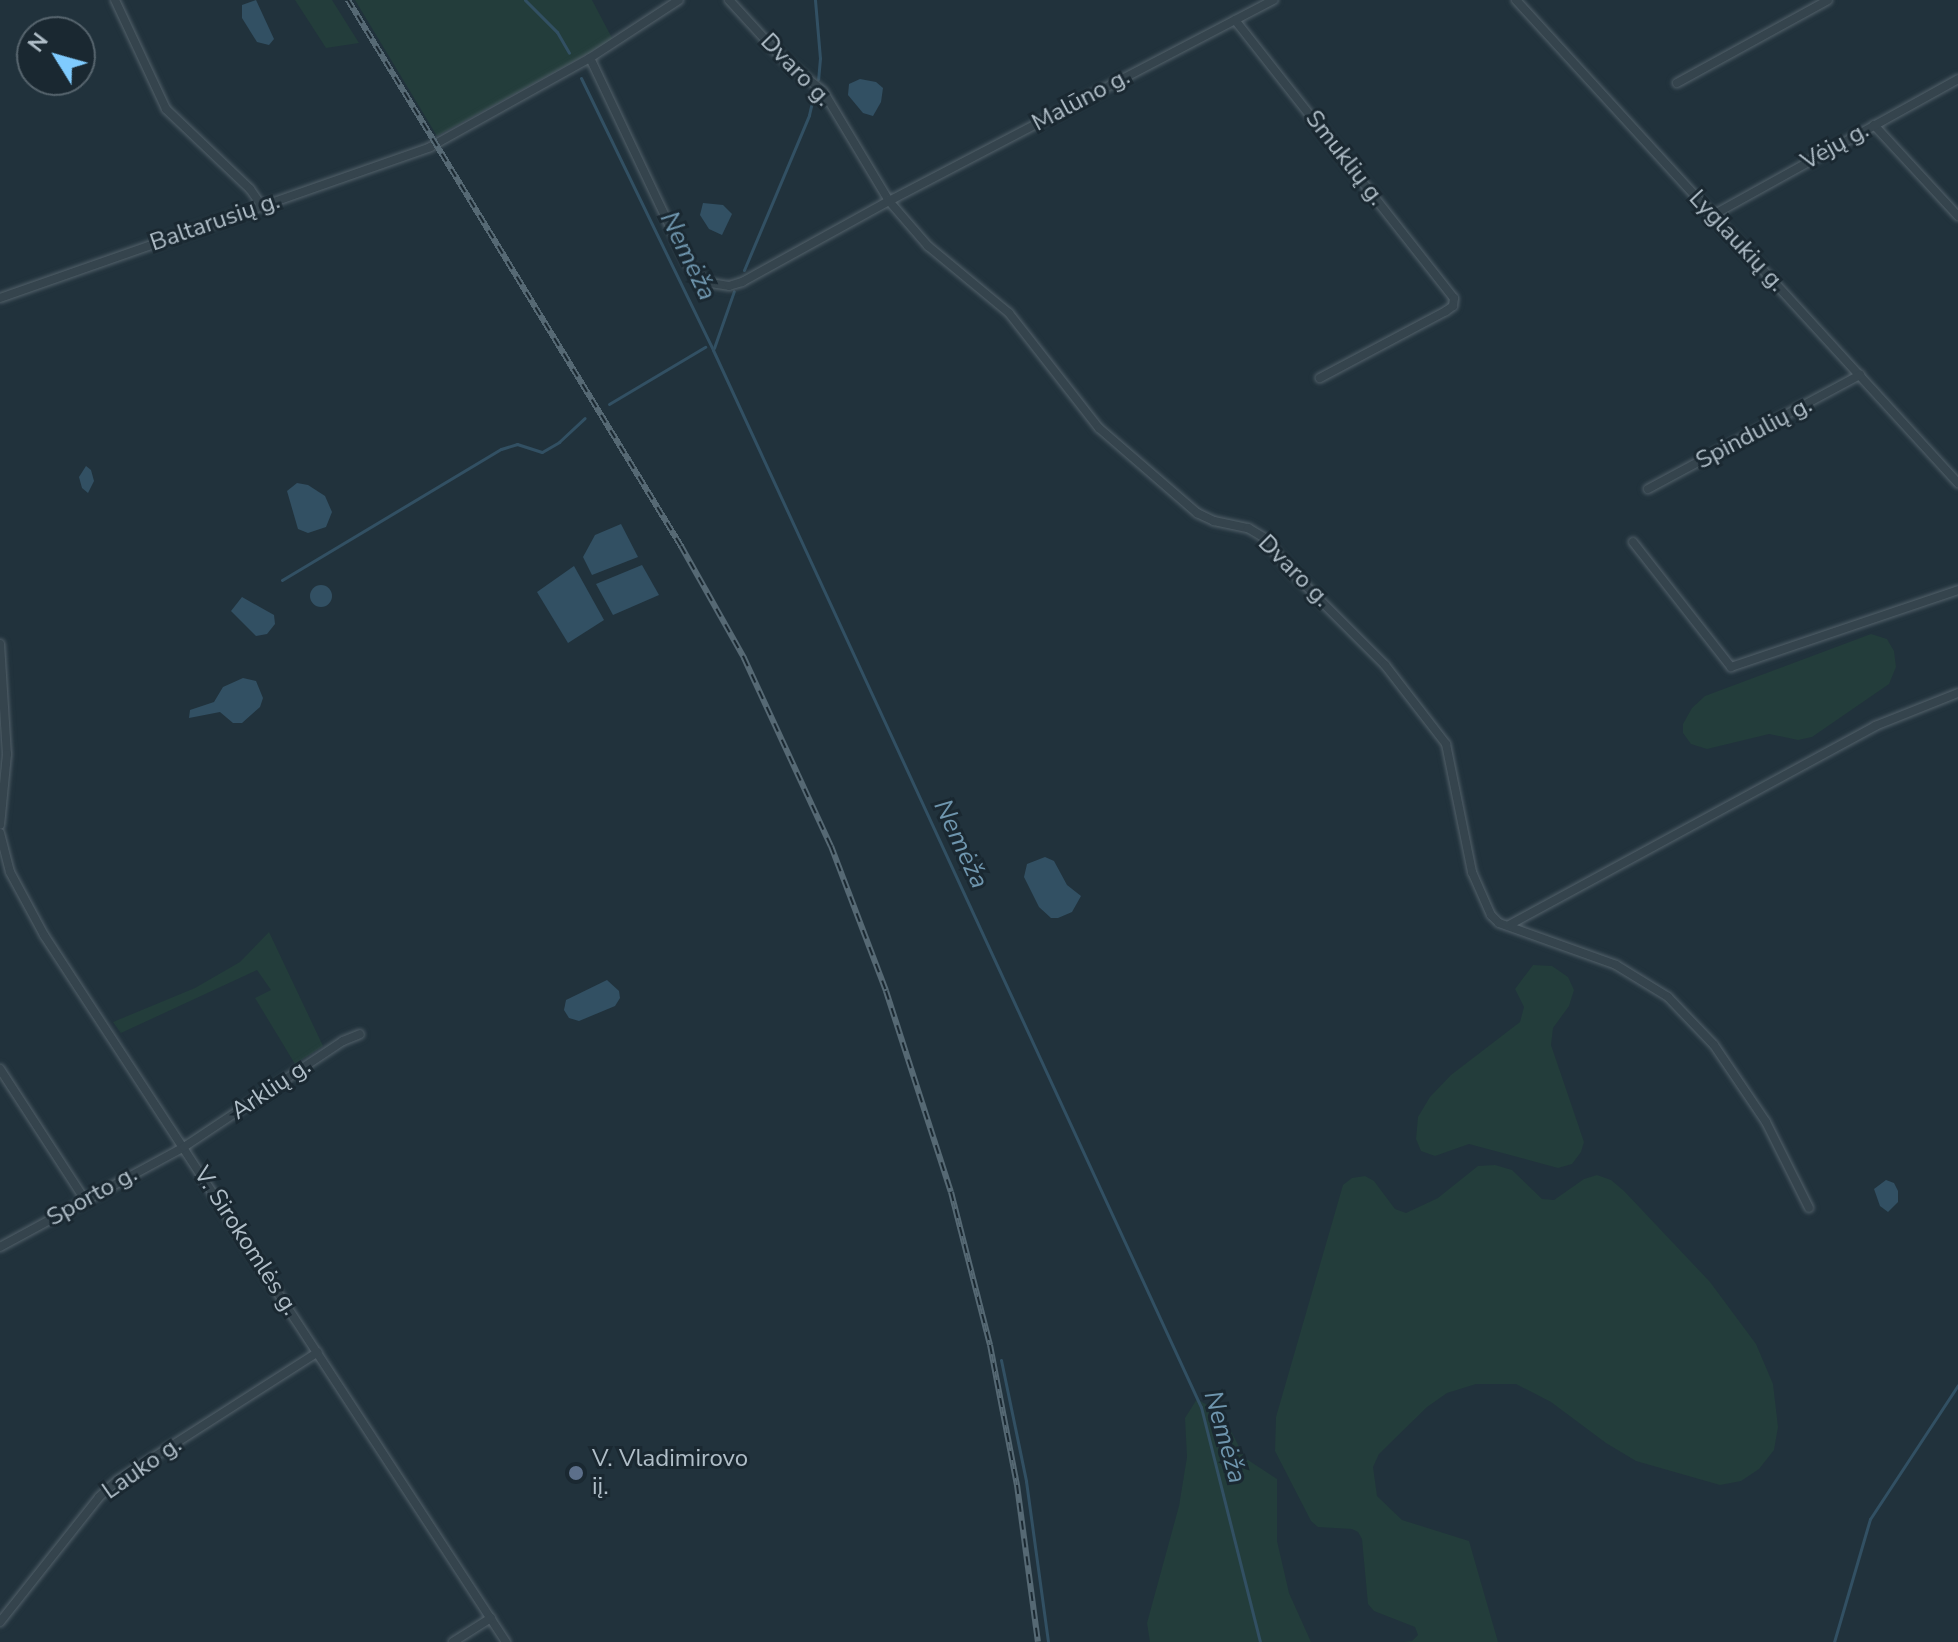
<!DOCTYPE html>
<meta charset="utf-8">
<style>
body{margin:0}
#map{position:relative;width:1958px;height:1642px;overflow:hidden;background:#21323c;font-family:"Nunito Sans",sans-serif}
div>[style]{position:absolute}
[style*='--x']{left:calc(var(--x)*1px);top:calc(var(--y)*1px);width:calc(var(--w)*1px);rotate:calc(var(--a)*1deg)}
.green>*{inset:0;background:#233d3b}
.water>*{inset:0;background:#325063}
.round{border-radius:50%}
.stream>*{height:3px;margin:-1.5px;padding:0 1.5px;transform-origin:1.5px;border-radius:1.5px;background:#325063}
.roads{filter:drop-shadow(0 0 2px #53616a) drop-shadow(0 0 2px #53616a)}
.street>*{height:8px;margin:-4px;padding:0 4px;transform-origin:4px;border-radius:4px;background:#35444d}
.rail>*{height:6px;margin-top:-3px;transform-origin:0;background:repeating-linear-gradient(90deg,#1a2831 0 9px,#566974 0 18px);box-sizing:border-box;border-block:2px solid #566974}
.dots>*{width:22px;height:22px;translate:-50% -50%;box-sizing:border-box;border:4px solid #1a2831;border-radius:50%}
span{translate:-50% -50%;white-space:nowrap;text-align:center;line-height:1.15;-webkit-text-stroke:6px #1a2831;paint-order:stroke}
.street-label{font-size:24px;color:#b0bec8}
.poi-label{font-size:24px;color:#b0bec8}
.left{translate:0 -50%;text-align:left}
.water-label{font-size:26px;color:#6f96ae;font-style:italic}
.north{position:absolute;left:16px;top:16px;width:80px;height:80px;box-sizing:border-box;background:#1a2831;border:2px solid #56646d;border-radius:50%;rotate:307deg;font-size:22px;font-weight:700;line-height:32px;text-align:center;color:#b0bec8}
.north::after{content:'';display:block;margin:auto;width:28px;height:36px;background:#7fcbfe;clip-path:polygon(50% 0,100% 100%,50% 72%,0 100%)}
</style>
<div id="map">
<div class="green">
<i style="clip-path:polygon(295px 0,332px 0,359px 43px,326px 48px)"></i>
<i style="clip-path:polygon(355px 0,592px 0,613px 40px,437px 136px)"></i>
<i style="clip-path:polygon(1871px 634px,1887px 639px,1894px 651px,1896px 667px,1889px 684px,1812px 737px,1798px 740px,1769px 734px,1707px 749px,1691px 744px,1683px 733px,1683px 724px,1692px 708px,1705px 696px)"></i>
<i style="clip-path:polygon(269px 932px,323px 1046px,295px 1064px,255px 998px,271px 990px,257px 970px,121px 1033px,113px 1022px,195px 988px,240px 962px)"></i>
<i style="clip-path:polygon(1533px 965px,1552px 966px,1568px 977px,1574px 990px,1569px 1006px,1553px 1028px,1551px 1045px,1584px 1142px,1581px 1152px,1572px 1164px,1558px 1168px,1469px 1144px,1435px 1156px,1421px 1151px,1416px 1139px,1418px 1117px,1430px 1097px,1451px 1075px,1520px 1022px,1524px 1007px,1515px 989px)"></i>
<i style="clip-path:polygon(1495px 1165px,1512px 1170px,1542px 1199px,1554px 1200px,1584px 1179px,1597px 1175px,1611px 1180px,1624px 1191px,1710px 1282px,1756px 1344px,1773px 1384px,1778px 1427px,1774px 1450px,1759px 1469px,1741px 1481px,1720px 1485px,1636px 1461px,1606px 1443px,1551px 1402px,1516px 1384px,1476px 1384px,1447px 1393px,1427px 1407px,1379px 1454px,1373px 1467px,1377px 1496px,1402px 1520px,1469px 1541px,1498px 1642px,1403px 1642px,1412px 1641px,1418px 1635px,1415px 1627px,1374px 1611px,1368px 1604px,1362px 1539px,1358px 1532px,1352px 1529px,1318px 1527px,1311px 1521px,1275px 1451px,1276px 1417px,1343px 1185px,1352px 1178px,1365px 1176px,1374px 1181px,1395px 1209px,1406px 1213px,1438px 1198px,1478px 1166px)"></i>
<i style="clip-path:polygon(1197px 1399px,1222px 1414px,1245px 1458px,1277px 1479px,1277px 1541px,1289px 1593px,1311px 1642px,1150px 1642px,1147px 1623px,1179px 1506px,1187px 1457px,1185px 1418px)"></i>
</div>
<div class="water">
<i style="clip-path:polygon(256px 0,274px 39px,269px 45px,257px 42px,242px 18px,242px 5px)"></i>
<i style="clip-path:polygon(860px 79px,876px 82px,883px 88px,881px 102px,873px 116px,863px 113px,848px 95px,849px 84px)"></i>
<i style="clip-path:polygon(703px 203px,723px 205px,732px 214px,722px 235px,709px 229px,700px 215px)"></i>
<i style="clip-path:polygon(86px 466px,91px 470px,94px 481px,88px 493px,82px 488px,79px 477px)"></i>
<i style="clip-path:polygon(297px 483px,308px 485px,325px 496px,332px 512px,326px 527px,308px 533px,298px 529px,287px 491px)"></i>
<i style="clip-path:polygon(621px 524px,638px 557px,592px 575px,583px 557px,595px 535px)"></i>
<i style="clip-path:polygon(642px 565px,659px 595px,613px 615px,596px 584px)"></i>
<i style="clip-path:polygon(574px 566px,604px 620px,568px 643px,537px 592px)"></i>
<i class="round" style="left:310px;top:585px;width:22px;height:22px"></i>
<i style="clip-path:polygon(242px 597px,274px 615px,275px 624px,267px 634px,256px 636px,231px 611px)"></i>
<i style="clip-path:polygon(243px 678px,256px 681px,263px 698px,260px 707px,242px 723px,233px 723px,220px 712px,189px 718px,190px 710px,214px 702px,223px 687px)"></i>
<i style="clip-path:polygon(1045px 857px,1054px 861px,1067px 885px,1081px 896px,1072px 912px,1058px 918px,1051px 918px,1039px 907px,1024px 877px,1027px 864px)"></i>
<i style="clip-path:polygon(607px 980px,619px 991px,620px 998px,615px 1006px,579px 1021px,569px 1018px,564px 1010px,566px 1000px)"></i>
<i style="clip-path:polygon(1886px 1180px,1894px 1183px,1898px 1191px,1898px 1202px,1888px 1212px,1880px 1206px,1874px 1189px)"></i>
</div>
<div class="stream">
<i style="--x:525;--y:0;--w:45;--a:45"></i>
<i style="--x:557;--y:32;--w:24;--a:60"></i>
<i style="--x:815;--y:0;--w:58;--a:85.1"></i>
<i style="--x:820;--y:58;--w:21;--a:95"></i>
<i style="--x:581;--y:78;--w:302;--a:64.1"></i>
<i style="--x:713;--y:350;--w:1164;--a:65.22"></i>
<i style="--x:1201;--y:1407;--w:242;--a:75.9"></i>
<i style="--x:744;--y:270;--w:168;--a:-67.2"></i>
<i style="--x:809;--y:115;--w:26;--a:-77"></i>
<i style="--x:714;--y:348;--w:60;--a:-70.7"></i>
<i style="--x:609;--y:404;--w:112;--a:-30.7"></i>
<i style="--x:282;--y:580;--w:255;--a:-30.9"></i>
<i style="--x:501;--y:449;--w:17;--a:-17"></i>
<i style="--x:517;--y:444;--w:26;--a:18"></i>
<i style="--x:542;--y:452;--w:20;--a:-30"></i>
<i style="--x:559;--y:442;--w:35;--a:-43"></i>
<i style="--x:1001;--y:1360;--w:124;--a:78.3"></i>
<i style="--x:1026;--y:1481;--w:162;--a:82.2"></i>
<i style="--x:1834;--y:1642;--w:128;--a:-73.7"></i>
<i style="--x:1870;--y:1519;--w:160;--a:-56.7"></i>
</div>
<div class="roads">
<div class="street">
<i style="--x:115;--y:0;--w:120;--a:64.9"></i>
<i style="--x:166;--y:109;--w:116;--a:43.6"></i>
<i style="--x:250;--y:189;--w:21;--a:55"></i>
<i style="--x:729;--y:0;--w:81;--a:47.5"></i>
<i style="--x:784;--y:60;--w:50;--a:38.5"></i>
<i style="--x:823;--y:91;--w:128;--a:59"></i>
<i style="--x:889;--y:201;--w:60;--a:49.1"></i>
<i style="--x:928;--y:246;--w:105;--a:39.6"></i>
<i style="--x:1009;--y:313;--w:146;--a:52"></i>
<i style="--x:1099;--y:428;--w:130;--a:40.9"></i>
<i style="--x:1197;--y:513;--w:19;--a:25"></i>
<i style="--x:1214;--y:521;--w:35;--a:12"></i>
<i style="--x:1248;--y:528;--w:17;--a:31"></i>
<i style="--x:1263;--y:537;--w:43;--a:50.7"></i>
<i style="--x:1290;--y:570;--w:134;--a:45"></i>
<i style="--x:1385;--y:665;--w:100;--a:52.3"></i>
<i style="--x:1446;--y:744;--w:131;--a:78.5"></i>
<i style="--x:1472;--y:872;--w:47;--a:66.2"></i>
<i style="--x:1491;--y:915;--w:11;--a:45"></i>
<i style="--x:1499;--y:923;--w:124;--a:19.7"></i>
<i style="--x:1616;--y:965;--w:61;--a:31.6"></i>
<i style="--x:1668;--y:997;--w:66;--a:46.2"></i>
<i style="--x:1714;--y:1045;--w:93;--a:56"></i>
<i style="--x:1766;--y:1122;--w:96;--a:63.4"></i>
<i style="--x:1516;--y:0;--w:655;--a:47.54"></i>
<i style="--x:1235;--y:20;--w:354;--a:51.8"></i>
<i style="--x:1454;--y:298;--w:8;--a:97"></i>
<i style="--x:1453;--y:306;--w:9;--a:144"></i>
<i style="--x:1446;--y:311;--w:143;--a:152"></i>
<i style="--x:590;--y:58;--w:226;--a:64.6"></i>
<i style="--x:687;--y:262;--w:26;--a:50"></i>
<i style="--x:704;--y:282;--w:25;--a:9"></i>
<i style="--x:729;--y:286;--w:14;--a:-17"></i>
<i style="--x:742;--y:282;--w:168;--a:-28.9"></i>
<i style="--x:889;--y:201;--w:434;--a:-27.6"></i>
<i style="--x:1677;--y:83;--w:172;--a:-28.8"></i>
<i style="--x:1874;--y:125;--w:124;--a:47.3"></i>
<i style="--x:1713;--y:215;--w:280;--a:-29"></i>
<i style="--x:0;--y:298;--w:456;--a:-19.3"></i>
<i style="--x:430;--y:147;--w:183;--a:-29.1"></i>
<i style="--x:590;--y:58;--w:106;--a:-33.1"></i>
<i style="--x:1648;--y:489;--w:241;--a:-28.3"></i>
<i style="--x:1633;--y:542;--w:159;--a:51.9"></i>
<i style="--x:1731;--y:667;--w:240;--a:-18.7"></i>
<i style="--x:0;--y:644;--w:110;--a:86.4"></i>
<i style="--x:7;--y:754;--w:71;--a:95.6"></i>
<i style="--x:0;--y:833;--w:40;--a:75.6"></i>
<i style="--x:10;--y:872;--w:72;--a:61.6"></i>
<i style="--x:44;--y:935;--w:845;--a:56.84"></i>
<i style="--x:1509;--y:925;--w:417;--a:-28.5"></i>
<i style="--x:1875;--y:726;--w:89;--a:-21.7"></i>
<i style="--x:0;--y:1069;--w:156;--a:57"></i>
<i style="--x:0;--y:1247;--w:209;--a:-28.5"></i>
<i style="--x:184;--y:1147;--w:191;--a:-33.7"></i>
<i style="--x:343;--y:1041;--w:18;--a:-22"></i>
<i style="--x:0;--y:1622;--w:159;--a:-51.6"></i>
<i style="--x:99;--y:1497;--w:25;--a:-42"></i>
<i style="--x:118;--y:1480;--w:237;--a:-32.6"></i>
<i style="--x:453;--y:1642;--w:45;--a:-32.3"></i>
</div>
</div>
<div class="rail">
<i style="--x:348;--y:0;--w:640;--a:58.62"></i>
<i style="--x:681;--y:546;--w:129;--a:60.6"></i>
<i style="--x:744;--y:658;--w:207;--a:65.2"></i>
<i style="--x:831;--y:846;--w:155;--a:69.2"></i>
<i style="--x:886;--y:991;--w:211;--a:72.1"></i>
<i style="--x:951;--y:1192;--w:158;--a:75.7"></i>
<i style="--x:990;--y:1345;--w:143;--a:79.1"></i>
<i style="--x:1017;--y:1485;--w:158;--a:82.4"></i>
</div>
<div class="dots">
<i style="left:576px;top:1473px;background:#5c6f8a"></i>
</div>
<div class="street-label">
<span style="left:796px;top:70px;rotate:46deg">Dvaro g.</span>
<span style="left:1081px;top:100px;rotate:-28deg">Malūno g.</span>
<span style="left:1835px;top:146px;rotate:-29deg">Vėjų g.</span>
<span style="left:1345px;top:158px;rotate:52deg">Smuklių g.</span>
<span style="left:215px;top:222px;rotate:-19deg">Baltarusių g.</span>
<span style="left:1737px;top:241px;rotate:47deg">Lyglaukių g.</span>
<span style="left:1754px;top:433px;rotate:-28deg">Spindulių g.</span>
<span style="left:1294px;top:571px;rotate:45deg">Dvaro g.</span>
<span style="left:271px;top:1089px;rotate:-34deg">Arklių g.</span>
<span style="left:92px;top:1196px;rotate:-29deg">Sporto g.</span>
<span style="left:246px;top:1241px;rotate:57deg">V. Sirokomlės g.</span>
<span style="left:142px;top:1468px;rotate:-35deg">Lauko g.</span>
</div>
<div class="poi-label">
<span class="left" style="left:592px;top:1473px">V. Vladimirovo<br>iį.</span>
</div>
<div class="water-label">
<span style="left:688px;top:256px;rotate:64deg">Nemėža</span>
<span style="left:961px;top:844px;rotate:65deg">Nemėža</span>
<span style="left:1225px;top:1437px;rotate:74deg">Nemėža</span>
</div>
<div class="north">N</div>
</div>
